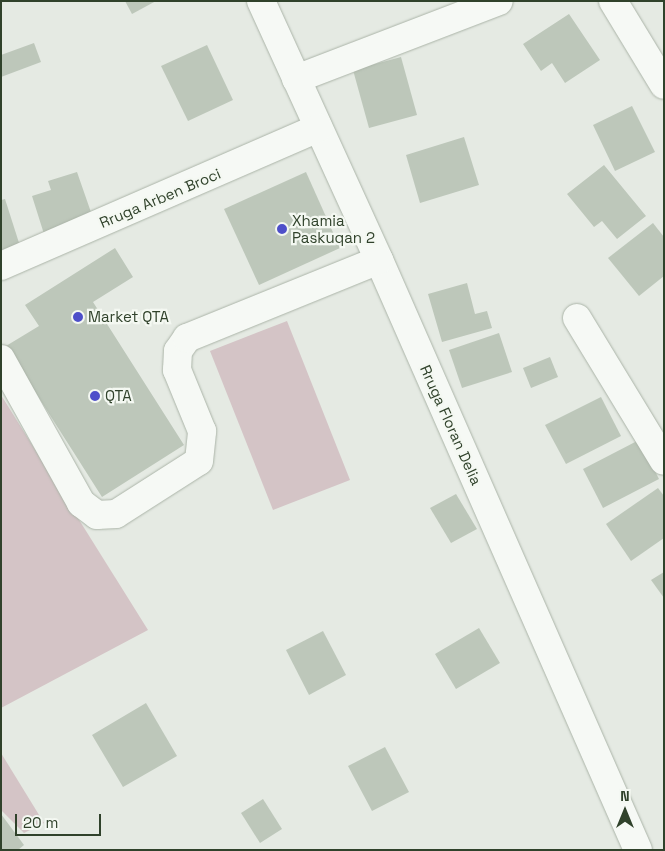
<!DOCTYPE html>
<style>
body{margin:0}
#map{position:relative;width:665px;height:851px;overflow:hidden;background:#e5eae3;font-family:"Space Grotesk",sans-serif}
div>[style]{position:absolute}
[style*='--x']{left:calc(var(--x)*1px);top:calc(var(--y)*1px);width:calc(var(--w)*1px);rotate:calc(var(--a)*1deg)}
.green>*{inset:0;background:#d4c4c6}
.building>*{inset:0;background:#bdc7ba}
.roads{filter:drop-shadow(0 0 1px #abb4a8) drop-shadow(0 0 1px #abb4a8)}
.minor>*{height:28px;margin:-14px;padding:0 14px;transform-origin:14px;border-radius:14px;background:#f6f9f5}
.dots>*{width:14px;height:14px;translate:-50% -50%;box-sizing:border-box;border:2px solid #f4f8f2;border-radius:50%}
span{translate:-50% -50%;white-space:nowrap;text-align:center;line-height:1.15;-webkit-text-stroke:4.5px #f4f8f2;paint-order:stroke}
.street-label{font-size:15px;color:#30422b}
.poi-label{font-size:15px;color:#30422b}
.left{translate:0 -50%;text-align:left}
.frame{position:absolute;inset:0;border:2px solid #30422b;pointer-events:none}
.north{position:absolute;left:600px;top:786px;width:50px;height:50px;-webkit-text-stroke:4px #f4f8f2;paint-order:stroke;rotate:0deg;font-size:14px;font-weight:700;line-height:20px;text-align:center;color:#30422b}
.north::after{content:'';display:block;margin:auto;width:18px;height:22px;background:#30422b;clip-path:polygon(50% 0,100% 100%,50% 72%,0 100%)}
.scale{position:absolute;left:15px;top:814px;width:86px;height:22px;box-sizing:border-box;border:2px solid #30422b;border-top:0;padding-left:6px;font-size:15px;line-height:18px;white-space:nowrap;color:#30422b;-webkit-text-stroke:4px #f4f8f2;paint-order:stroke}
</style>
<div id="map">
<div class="green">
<i style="clip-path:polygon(287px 321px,350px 480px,273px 510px,210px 351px)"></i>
<i style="clip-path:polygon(1px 395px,148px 630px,1px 708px)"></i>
<i style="clip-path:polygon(1px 753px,44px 823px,24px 833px,1px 810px)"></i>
</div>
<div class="building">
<i style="clip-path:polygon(125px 1px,156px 1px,132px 14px)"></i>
<i style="clip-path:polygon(569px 14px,600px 60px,565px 83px,552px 63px,541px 71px,523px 44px)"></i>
<i style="clip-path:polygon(34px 43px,41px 62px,1px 77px,1px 55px)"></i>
<i style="clip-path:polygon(207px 45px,233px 100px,188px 121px,161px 66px)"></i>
<i style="clip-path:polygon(401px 57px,417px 115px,369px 128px,353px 70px)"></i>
<i style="clip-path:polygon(632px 106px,655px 152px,615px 171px,593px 125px)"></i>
<i style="clip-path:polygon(464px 137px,479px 185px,420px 203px,406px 155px)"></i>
<i style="clip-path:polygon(604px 165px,646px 216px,617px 239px,602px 221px,594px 227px,567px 194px)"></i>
<i style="clip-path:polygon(77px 172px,93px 218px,44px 234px,32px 196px,51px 190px,48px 181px)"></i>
<i style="clip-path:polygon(306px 172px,340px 248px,259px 285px,224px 209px)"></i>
<i style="clip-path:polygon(5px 199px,20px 246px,1px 252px,1px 200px)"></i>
<i style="clip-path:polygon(653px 223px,664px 237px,664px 276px,639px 296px,608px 258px)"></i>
<i style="clip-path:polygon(115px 248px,133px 277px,93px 302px,184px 445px,102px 497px,6px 346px,39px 326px,25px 305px)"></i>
<i style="clip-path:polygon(467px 283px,475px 314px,487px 311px,492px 328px,442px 342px,428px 294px)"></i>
<i style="clip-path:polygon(499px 333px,512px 372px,462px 388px,449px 350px)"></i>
<i style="clip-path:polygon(550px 357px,558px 377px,531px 388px,523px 368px)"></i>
<i style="clip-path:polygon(601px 397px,621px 436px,566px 464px,545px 425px)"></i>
<i style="clip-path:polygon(639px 440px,659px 479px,603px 508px,583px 469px)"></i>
<i style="clip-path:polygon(658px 488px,664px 496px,664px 538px,631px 561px,606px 524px)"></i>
<i style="clip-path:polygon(456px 494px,477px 529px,451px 543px,430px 508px)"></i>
<i style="clip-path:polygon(664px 572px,664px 598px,651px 580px)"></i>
<i style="clip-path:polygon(479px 628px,500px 663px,456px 689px,435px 654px)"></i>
<i style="clip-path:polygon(323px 631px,346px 675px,309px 695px,286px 650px)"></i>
<i style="clip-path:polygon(146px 703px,177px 756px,123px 787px,92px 735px)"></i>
<i style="clip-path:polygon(385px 747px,409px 792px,372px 811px,348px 766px)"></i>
<i style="clip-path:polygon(263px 799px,282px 829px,260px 843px,241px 813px)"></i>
<i style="clip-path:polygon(1px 814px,24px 845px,18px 850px,1px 850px)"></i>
</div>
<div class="roads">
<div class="minor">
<i style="--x:261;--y:1;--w:285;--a:65.5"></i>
<i style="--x:379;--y:260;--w:644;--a:66.3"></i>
<i style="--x:613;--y:1;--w:98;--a:58.7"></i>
<i style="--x:296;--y:79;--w:217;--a:-21"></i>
<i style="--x:1;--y:266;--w:346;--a:-23.5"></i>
<i style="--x:577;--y:318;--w:167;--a:58.7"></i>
<i style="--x:1;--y:359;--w:165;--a:60.9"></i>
<i style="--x:81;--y:503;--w:20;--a:37"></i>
<i style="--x:97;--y:515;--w:19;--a:-3"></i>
<i style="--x:116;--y:514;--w:98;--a:-32.6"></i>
<i style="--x:199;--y:461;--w:30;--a:-84"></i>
<i style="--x:202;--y:431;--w:66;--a:-112.3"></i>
<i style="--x:177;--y:370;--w:19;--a:-87"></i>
<i style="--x:178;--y:351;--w:16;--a:-55"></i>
<i style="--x:187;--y:338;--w:207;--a:-22.1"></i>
</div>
</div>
<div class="dots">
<i style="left:282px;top:229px;background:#4e4fc9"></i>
<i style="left:78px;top:317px;background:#4e4fc9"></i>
<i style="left:95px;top:396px;background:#4e4fc9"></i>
</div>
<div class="street-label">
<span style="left:160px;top:198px;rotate:-23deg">Rruga Arben Broci</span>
<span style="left:451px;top:425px;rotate:66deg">Rruga Floran Delia</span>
</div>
<div class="poi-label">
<span class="left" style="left:292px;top:229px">Xhamia<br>Paskuqan 2</span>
<span class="left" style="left:88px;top:317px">Market QTA</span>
<span class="left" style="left:105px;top:396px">QTA</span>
</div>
<div class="frame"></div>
<div class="north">N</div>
<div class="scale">20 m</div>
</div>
